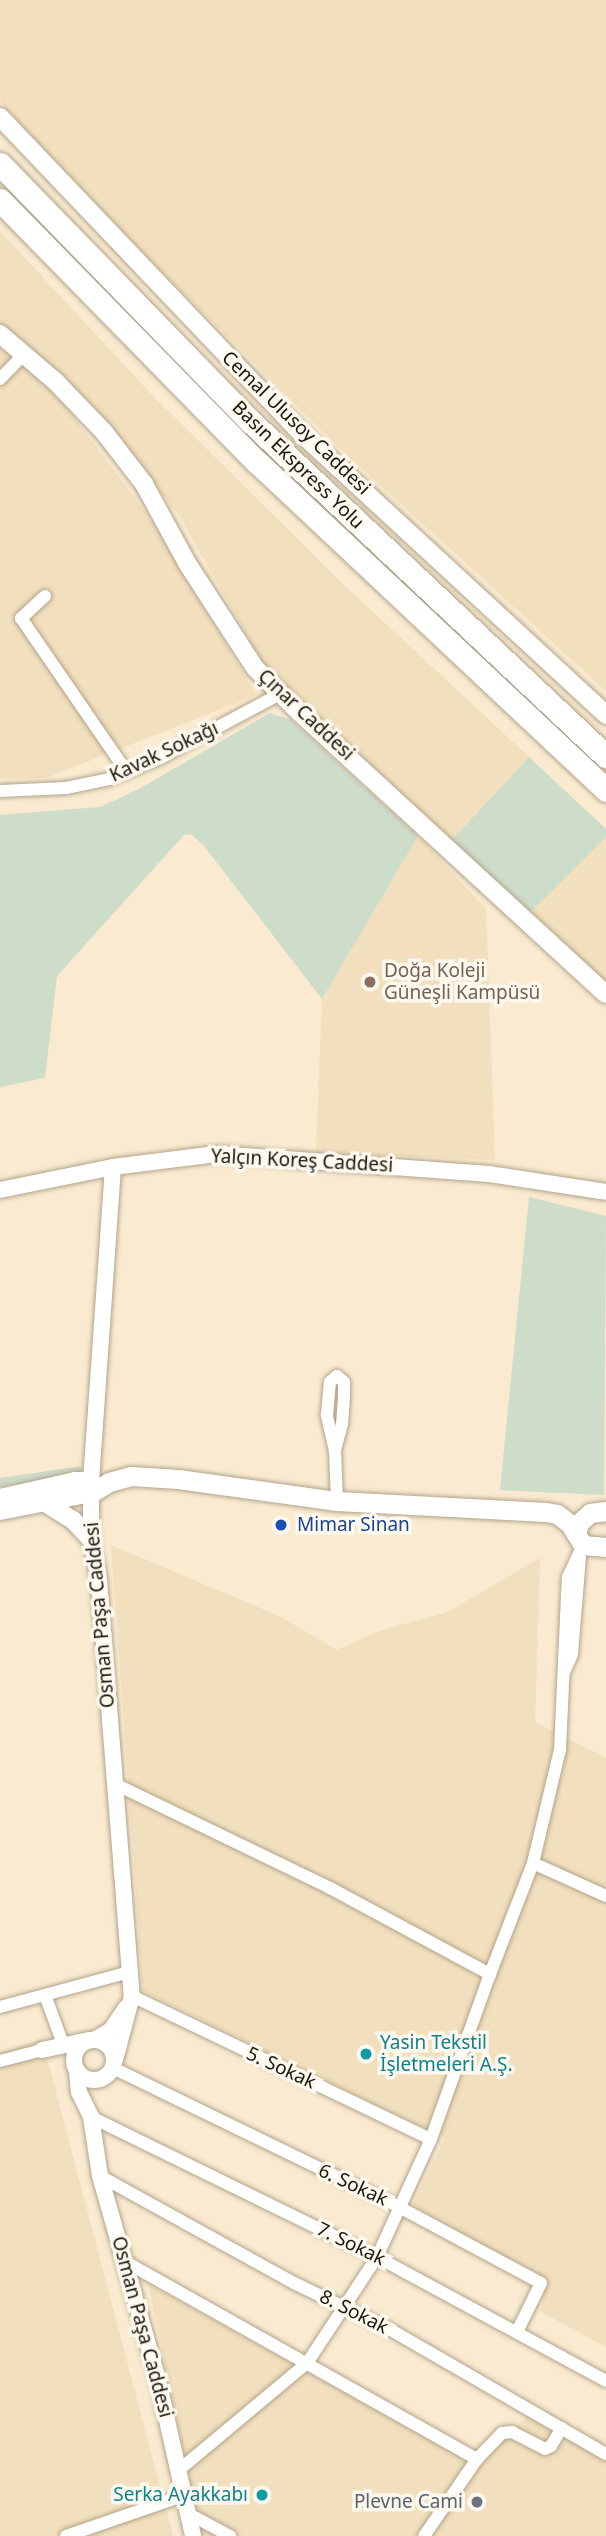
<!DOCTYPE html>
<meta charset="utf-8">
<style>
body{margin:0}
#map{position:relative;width:606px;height:2536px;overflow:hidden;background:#f9ead0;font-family:"Noto Sans",sans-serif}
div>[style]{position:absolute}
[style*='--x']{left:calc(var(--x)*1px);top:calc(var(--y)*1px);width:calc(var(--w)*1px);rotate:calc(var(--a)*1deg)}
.built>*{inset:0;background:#f1dfbd}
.green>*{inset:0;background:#cedcca}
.roads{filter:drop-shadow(0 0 2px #b2a48b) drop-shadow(0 0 2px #b2a48b)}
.minor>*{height:12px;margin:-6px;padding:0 6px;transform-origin:6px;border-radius:6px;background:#fff}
.tertiary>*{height:16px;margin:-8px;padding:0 8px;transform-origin:8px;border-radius:8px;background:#fff}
.tertiary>.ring{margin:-8px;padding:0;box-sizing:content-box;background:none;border:16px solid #fff;border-radius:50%}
.secondary>*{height:18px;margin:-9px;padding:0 9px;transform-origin:9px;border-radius:9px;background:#fff}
.primary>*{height:19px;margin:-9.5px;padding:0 9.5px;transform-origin:9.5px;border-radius:9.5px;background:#fff}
.motorway>*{height:23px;margin:-11.5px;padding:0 11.5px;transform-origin:11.5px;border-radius:11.5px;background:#fff}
.dots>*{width:19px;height:19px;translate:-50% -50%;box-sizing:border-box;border:4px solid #fef9ee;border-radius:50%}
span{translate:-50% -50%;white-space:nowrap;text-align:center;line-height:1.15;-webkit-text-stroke:7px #fef9ee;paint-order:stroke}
.street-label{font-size:19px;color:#1a150b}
.education-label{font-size:19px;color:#785e54}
.left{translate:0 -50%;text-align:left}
.transit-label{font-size:19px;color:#164399}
.culture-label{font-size:19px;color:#0d838f}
.right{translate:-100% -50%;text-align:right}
.worship-label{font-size:19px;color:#5b616d}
</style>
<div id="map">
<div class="built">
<i style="clip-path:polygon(0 0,606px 0,606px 691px,336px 445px,63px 173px,0 101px)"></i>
<i style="clip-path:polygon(0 231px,150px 393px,344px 585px,529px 757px,450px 842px,270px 676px,177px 512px,62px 380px,0 328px)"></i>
<i style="clip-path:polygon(0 348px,54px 391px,156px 526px,256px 695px,46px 778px,0 779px)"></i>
<i style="clip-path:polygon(418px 836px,486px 909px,495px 1160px,316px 1153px,322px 999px)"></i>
<i style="clip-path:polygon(606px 837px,606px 986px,530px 913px)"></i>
<i style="clip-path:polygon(111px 1545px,279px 1616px,337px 1650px,382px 1630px,448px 1612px,540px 1558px,535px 1722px,606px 1758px,606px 2347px,541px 2312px,544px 2294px,413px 2204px,445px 2138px,143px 1991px)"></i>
<i style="clip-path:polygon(42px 2039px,173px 2536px,0 2536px,0 2053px)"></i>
<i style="clip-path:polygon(148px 2284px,474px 2464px,528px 2416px,606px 2456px,606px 2536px,198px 2536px,189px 2476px)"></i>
</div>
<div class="green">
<i style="clip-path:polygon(270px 713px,291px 720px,418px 836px,322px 999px,204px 846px,191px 834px,184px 835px,57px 976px,45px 1078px,0 1087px,0 815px,100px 807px,139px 789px)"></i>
<i style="clip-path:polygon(529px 757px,606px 829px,606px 837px,530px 913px,450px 842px)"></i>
<i style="clip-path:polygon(529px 1197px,606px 1216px,604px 1495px,500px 1490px)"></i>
<i style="clip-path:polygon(81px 1466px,80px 1473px,0 1487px,0 1478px)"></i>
</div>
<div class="roads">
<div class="minor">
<i style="--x:0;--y:379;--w:35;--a:-46"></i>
<i style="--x:45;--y:596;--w:33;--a:137"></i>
<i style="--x:21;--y:618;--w:187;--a:55.5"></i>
<i style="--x:0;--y:791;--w:66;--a:-2.6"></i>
<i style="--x:66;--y:788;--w:45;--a:-11.6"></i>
<i style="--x:110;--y:779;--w:54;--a:-22.8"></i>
<i style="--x:160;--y:758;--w:136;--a:-28.1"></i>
<i style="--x:335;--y:1451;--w:37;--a:-103"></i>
<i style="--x:327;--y:1415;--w:33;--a:-85"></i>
<i style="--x:330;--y:1382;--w:9;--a:-41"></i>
<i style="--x:337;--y:1376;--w:9;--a:41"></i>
<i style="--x:344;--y:1382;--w:15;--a:90"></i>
<i style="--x:344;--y:1397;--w:27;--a:94"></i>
<i style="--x:342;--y:1424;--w:28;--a:105"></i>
<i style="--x:335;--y:1451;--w:50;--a:87.7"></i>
<i style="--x:565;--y:1670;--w:17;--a:-66"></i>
<i style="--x:572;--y:1654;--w:97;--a:-85.3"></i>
<i style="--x:115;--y:1784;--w:239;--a:25.8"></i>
<i style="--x:330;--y:1888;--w:182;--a:28.3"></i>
<i style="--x:490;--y:1974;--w:175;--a:109.7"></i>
<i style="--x:431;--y:2139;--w:130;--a:114.6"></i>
<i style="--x:377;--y:2257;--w:127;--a:123.4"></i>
<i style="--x:307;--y:2363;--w:167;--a:140.1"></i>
<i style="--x:533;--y:1863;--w:80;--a:24.3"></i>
<i style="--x:490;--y:1974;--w:119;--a:-68.8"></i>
<i style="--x:533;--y:1863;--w:116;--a:-76.6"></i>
<i style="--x:560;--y:1750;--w:173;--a:-87.4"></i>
<i style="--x:568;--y:1577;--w:35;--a:-65"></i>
<i style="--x:45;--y:1995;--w:52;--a:69.8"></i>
<i style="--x:132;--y:1996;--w:331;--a:25.6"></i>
<i style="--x:0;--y:2007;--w:135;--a:-15.1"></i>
<i style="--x:0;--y:2061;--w:43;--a:-14.7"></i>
<i style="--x:113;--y:2068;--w:318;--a:25.9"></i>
<i style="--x:399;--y:2207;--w:161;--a:28.2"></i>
<i style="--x:541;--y:2283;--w:55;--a:116.1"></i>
<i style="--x:91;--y:2117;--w:318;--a:26.1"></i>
<i style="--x:377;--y:2257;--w:260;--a:28.4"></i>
<i style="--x:100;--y:2176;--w:222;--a:28.9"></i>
<i style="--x:294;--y:2283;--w:108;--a:25.9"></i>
<i style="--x:391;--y:2330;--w:248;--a:30"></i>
<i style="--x:124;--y:2261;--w:405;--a:29.3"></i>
<i style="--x:477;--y:2459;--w:93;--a:124.5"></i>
<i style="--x:477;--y:2459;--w:36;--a:-46"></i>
<i style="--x:502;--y:2433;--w:10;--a:-6"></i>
<i style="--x:512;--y:2432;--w:37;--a:27"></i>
<i style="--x:545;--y:2449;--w:7;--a:-27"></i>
<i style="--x:551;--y:2446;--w:21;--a:-59"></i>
<i style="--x:189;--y:2514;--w:47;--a:28.2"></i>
<i style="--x:66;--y:2536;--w:126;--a:-19"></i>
</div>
<div class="tertiary">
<i style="--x:113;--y:1167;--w:315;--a:94"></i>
<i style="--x:91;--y:1481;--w:58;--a:90"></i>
<i style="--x:91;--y:1539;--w:42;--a:79"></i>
<i style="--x:99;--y:1580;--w:417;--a:85.5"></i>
<i style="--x:132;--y:1996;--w:66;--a:104.9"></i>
<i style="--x:0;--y:1190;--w:115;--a:-11.5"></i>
<i style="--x:113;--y:1167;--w:104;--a:-7.2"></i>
<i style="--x:216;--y:1154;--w:274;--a:4.2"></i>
<i style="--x:489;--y:1174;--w:118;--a:8.7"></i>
<i class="ring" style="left:74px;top:2040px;width:24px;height:24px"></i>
<i style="--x:94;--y:2040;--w:20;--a:-30"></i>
<i style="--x:111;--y:2030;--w:27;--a:-56"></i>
<i style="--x:42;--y:2050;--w:48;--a:-12"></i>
<i style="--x:77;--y:2071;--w:21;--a:85"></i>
<i style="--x:79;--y:2092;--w:28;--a:64"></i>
<i style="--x:91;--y:2117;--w:60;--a:81.3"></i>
<i style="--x:100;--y:2176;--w:208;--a:74.1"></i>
<i style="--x:157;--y:2376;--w:164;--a:77.3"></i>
</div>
<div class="secondary">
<i style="--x:0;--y:117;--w:439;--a:46.4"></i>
<i style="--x:303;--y:435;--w:413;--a:42.7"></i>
<i style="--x:0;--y:334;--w:74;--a:40.6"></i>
<i style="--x:56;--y:382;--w:69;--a:46.2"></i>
<i style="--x:104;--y:432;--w:66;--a:52.4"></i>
<i style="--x:144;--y:484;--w:90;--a:61.4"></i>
<i style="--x:187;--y:563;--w:125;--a:57.1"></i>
<i style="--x:255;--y:668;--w:61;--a:45"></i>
<i style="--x:298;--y:711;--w:418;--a:42.6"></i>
<i style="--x:0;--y:1498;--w:77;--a:-12.8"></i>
<i style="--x:75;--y:1481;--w:16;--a:0"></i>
<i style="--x:44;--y:1502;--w:34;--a:32"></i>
<i style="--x:73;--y:1520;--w:26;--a:47"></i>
<i style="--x:0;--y:1511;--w:93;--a:-11.2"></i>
</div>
<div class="primary">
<i style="--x:91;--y:1493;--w:21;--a:-31"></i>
<i style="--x:109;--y:1482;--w:23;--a:-15"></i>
<i style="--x:131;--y:1476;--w:47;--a:3.7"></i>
<i style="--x:178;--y:1479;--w:161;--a:7.9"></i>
<i style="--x:337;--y:1501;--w:209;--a:3"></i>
<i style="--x:546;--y:1512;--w:11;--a:10"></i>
<i style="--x:557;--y:1514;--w:16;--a:38"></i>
<i style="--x:570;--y:1524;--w:12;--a:59"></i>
<i style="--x:606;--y:1511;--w:16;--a:173"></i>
<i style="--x:590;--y:1513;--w:15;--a:138"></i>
<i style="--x:579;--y:1523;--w:11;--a:105"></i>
<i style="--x:576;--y:1534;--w:13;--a:58"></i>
<i style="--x:583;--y:1545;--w:23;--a:5"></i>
</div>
<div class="motorway">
<i style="--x:0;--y:164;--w:357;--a:45.8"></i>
<i style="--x:249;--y:420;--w:490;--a:43.3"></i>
<i style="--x:0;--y:200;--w:367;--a:45.6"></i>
<i style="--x:257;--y:462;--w:479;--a:43.2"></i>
</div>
</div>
<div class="dots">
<i style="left:370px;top:982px;background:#8d6e63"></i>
<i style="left:281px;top:1525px;background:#1a4fb4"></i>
<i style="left:366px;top:2054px;background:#0f9aa8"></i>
<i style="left:262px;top:2495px;background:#0f9aa8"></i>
<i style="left:477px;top:2502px;background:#6b7280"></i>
</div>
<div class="street-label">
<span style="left:296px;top:423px;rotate:44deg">Cemal Ulusoy Caddesi</span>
<span style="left:298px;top:465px;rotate:44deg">Basın Ekspress Yolu</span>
<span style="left:306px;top:715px;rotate:43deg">Çınar Caddesi</span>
<span style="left:164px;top:752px;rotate:-25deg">Kavak Sokağı</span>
<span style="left:302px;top:1161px;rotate:3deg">Yalçın Koreş Caddesi</span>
<span style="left:100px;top:1615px;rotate:-95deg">Osman Paşa Caddesi</span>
<span style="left:281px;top:2068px;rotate:25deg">5. Sokak</span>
<span style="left:353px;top:2185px;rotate:25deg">6. Sokak</span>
<span style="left:351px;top:2244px;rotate:26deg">7. Sokak</span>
<span style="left:354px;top:2312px;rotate:27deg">8. Sokak</span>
<span style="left:142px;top:2327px;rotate:75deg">Osman Paşa Caddesi</span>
</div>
<div class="education-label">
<span class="left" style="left:384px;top:982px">Doğa Koleji<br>Güneşli Kampüsü</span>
</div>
<div class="transit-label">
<span class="left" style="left:297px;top:1525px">Mimar Sinan</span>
</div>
<div class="culture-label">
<span class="left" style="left:380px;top:2054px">Yasin Tekstil<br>İşletmeleri A.Ş.</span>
<span class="right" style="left:248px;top:2495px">Serka Ayakkabı</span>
</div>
<div class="worship-label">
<span class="right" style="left:463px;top:2502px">Plevne Cami</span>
</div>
</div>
